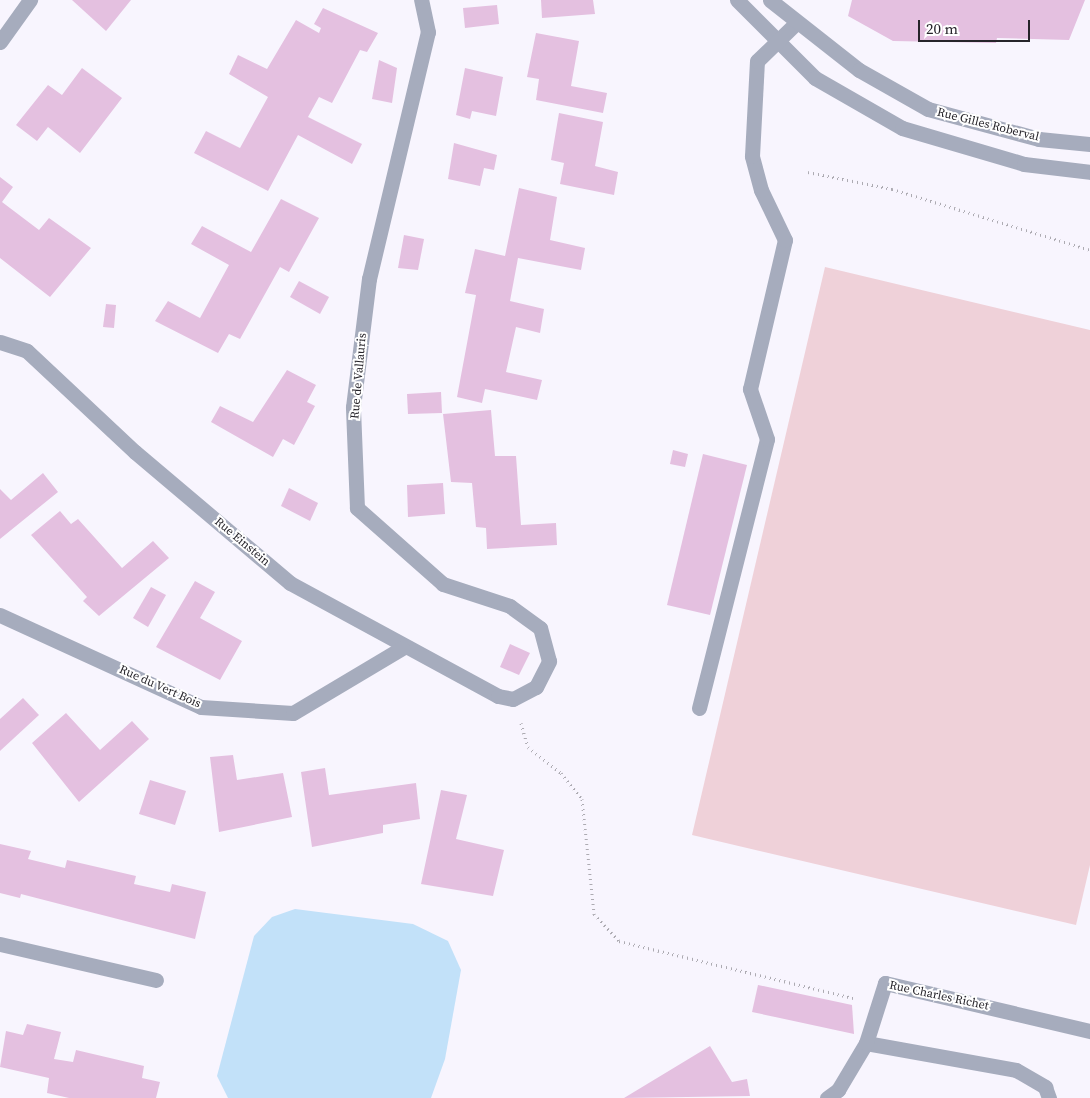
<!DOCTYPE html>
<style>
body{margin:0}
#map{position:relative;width:1090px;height:1098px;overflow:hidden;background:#f8f5fe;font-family:"Source Serif 4",serif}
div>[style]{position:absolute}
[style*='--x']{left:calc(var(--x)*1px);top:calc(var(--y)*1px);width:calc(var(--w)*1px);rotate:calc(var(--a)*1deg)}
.green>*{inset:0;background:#efd1d9}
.water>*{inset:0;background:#c2e1f9}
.building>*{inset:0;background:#e4c0e0}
.path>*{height:3px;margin-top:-1.5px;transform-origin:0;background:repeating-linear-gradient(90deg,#adabb2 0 1px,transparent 0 5px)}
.service>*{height:15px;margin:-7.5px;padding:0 7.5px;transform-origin:7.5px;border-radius:7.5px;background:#a6acbd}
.minor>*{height:15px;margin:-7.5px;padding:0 7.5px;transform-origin:7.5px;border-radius:7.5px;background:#a6acbd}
span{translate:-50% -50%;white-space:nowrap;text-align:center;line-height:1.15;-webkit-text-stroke:4px #fff;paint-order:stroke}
.street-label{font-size:12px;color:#26242a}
.scale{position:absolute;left:918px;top:20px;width:112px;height:22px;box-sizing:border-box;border:2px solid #26242a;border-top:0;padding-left:6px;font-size:15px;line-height:18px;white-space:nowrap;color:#26242a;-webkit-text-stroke:4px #fff;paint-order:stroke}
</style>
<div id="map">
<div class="green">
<i style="clip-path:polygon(825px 267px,1090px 330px,1090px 865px,1076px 925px,692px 835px)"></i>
</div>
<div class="water">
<i style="clip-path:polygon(295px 909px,413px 924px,448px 941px,461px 970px,445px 1059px,431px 1098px,228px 1098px,217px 1076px,254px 936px,272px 917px)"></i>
</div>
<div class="building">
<i style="clip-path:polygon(72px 0,131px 0,106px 31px)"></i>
<i style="clip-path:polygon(541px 0,593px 0,595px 14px,542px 18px)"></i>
<i style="clip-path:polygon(852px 0,1085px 0,1069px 40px,997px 38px,996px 43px,893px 41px,848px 16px)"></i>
<i style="clip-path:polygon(497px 5px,499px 24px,465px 28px,463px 8px)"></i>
<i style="clip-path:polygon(323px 8px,378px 33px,367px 52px,360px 50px,332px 103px,319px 97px,308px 117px,362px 144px,352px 164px,298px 135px,268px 191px,194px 153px,206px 131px,240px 148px,268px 97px,229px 74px,238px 55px,267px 69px,296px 20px,319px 33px,321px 28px,314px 24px)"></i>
<i style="clip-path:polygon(536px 33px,579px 41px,571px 86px,607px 93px,603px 113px,536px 100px,539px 79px,527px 77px)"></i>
<i style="clip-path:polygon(379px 60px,397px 68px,392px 103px,372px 99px)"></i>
<i style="clip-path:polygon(82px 68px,122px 98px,80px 153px,48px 127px,37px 141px,16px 125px,48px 85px,62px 95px)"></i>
<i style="clip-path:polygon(465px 68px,503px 77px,496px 116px,472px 111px,470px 119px,456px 115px)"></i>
<i style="clip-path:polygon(559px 113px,603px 122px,595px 166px,618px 172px,614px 195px,560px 184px,564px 163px,551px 160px)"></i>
<i style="clip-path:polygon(454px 143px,497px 155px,494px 170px,484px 168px,480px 186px,448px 179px)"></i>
<i style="clip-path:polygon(0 177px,13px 187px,2px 202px,39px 230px,49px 218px,91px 248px,50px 297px,0 258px)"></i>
<i style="clip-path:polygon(519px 188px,557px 197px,550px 240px,585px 248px,581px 270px,518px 258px,510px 301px,544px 309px,540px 333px,516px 327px,506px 372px,542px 380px,537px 400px,485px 389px,482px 403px,457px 397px,476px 295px,465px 293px,475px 249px,505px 256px)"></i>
<i style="clip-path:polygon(281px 199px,319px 218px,289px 272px,280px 267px,240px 339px,229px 334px,218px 353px,155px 321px,168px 301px,200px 318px,229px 265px,191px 244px,202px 226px,251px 252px)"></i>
<i style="clip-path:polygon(404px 235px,424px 239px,418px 270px,398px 268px)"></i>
<i style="clip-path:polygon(299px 281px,329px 297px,320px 314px,290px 297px)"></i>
<i style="clip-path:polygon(106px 304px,116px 305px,114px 328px,103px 327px)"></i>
<i style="clip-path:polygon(287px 370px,316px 385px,307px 402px,315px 406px,294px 445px,283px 439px,273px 457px,211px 422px,220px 406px,253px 422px)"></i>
<i style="clip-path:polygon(441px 392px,442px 413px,408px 414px,407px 394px)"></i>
<i style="clip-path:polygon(491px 410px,495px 456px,516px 456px,521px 525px,556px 523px,557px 545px,487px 549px,486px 528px,476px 527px,472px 483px,451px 482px,443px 414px)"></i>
<i style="clip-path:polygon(673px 450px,688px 454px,685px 467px,670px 464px)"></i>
<i style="clip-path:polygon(703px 454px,747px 465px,710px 615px,667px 605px)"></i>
<i style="clip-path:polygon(43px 473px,58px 492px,0 539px,0 489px,11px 500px)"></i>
<i style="clip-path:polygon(443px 483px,445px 514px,408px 517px,407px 485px)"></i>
<i style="clip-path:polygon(289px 488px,318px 503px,310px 521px,281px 506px)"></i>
<i style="clip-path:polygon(60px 511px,71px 524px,78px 519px,122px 568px,153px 541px,169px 558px,99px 616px,83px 601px,87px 597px,31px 535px)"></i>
<i style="clip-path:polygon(195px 581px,215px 592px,200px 618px,242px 641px,220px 680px,156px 647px)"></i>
<i style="clip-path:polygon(151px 587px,166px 595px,148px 627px,133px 618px)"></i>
<i style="clip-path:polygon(510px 644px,530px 653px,519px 675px,500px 667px)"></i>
<i style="clip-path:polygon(23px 698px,39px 715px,0 751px,0 719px)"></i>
<i style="clip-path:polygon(66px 713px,100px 750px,132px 721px,149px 739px,79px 802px,32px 743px)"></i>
<i style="clip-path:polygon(233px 755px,237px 780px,283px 773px,292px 817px,219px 832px,210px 757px)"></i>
<i style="clip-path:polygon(325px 768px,329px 795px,416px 783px,420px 819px,383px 825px,383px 833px,312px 847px,301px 772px)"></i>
<i style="clip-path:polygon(150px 780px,186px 791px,175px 825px,139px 814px)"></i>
<i style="clip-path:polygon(441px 790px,467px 795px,456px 839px,504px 850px,493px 896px,421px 884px)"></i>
<i style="clip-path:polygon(0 844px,31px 851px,28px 859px,65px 868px,67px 860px,136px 876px,134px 884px,170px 892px,172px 884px,206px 892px,195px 939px,21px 894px,20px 898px,0 893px)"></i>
<i style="clip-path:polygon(758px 985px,852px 1005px,854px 1034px,752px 1012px)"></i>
<i style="clip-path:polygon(27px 1024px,61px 1032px,54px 1059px,73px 1062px,76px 1050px,144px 1066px,142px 1078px,160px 1082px,156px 1098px,69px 1098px,47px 1093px,49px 1078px,0 1067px,6px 1031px,23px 1035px)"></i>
<i style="clip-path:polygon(710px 1046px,732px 1082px,747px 1079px,750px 1096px,624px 1098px)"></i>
</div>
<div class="path">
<i style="--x:808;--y:172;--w:86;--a:11.4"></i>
<i style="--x:892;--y:189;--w:207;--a:17.1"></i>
<i style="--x:521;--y:723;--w:25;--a:74"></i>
<i style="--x:528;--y:747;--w:42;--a:38.2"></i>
<i style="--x:561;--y:773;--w:33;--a:51"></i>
<i style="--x:582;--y:799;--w:116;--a:84"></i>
<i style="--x:594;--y:914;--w:37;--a:47"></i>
<i style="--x:619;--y:941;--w:241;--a:13.7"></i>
</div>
<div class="service">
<i style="--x:737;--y:0;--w:110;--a:45"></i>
<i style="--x:815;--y:78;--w:100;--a:29.9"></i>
<i style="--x:902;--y:128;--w:127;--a:16.4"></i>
<i style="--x:1024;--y:164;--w:66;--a:6.9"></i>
<i style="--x:699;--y:708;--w:277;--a:-75.8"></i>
<i style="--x:767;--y:439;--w:53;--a:-108.8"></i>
<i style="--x:750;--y:389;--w:153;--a:-76.8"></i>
<i style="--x:785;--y:240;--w:55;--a:-115.6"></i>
<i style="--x:761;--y:190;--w:35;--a:-105"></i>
<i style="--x:752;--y:156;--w:95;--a:-87"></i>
<i style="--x:757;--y:61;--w:53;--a:-44.2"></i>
<i style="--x:0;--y:944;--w:160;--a:13"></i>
<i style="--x:866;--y:1043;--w:152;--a:10.2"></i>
<i style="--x:1016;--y:1070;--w:34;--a:30"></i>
<i style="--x:1045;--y:1087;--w:12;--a:70"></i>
<i style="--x:827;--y:1098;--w:14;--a:-36"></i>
<i style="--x:838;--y:1090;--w:55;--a:-59.2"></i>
<i style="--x:866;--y:1043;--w:63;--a:-72.4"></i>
<i style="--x:885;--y:983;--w:211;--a:13.2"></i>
</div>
<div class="minor">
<i style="--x:770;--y:0;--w:113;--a:38.2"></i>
<i style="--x:859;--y:70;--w:79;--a:29.5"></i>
<i style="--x:928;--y:109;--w:115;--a:15.1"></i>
<i style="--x:1039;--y:139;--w:51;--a:5.6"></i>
<i style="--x:0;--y:42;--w:52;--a:-54.5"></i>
<i style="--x:0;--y:342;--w:28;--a:18"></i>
<i style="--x:27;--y:351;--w:148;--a:43.1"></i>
<i style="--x:135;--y:452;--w:203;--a:40.2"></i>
<i style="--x:290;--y:583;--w:237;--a:28.5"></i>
<i style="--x:498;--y:696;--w:15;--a:11"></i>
<i style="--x:513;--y:699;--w:26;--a:-28"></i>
<i style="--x:536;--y:687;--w:29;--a:-63"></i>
<i style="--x:549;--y:661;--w:34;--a:-105"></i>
<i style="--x:540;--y:628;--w:37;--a:-144"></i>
<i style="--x:510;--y:606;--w:71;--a:-161.8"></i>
<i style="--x:443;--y:584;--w:115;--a:-138.5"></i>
<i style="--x:357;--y:508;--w:101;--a:-92.3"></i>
<i style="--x:353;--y:407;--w:129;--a:-82.9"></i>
<i style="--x:369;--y:279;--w:254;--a:-76.6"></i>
<i style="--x:428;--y:32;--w:33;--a:-102"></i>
<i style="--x:0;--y:615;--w:221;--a:24.6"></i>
<i style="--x:201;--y:707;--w:92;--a:3.7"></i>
<i style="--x:293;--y:713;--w:127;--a:-30.8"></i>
</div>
<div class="street-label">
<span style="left:988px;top:125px;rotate:14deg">Rue Gilles Roberval</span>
<span style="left:359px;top:376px;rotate:-85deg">Rue de Vallauris</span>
<span style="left:242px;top:542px;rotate:40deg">Rue Einstein</span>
<span style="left:160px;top:687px;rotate:24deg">Rue du Vert Bois</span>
<span style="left:939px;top:996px;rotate:12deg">Rue Charles Richet</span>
</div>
<div class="scale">20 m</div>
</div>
